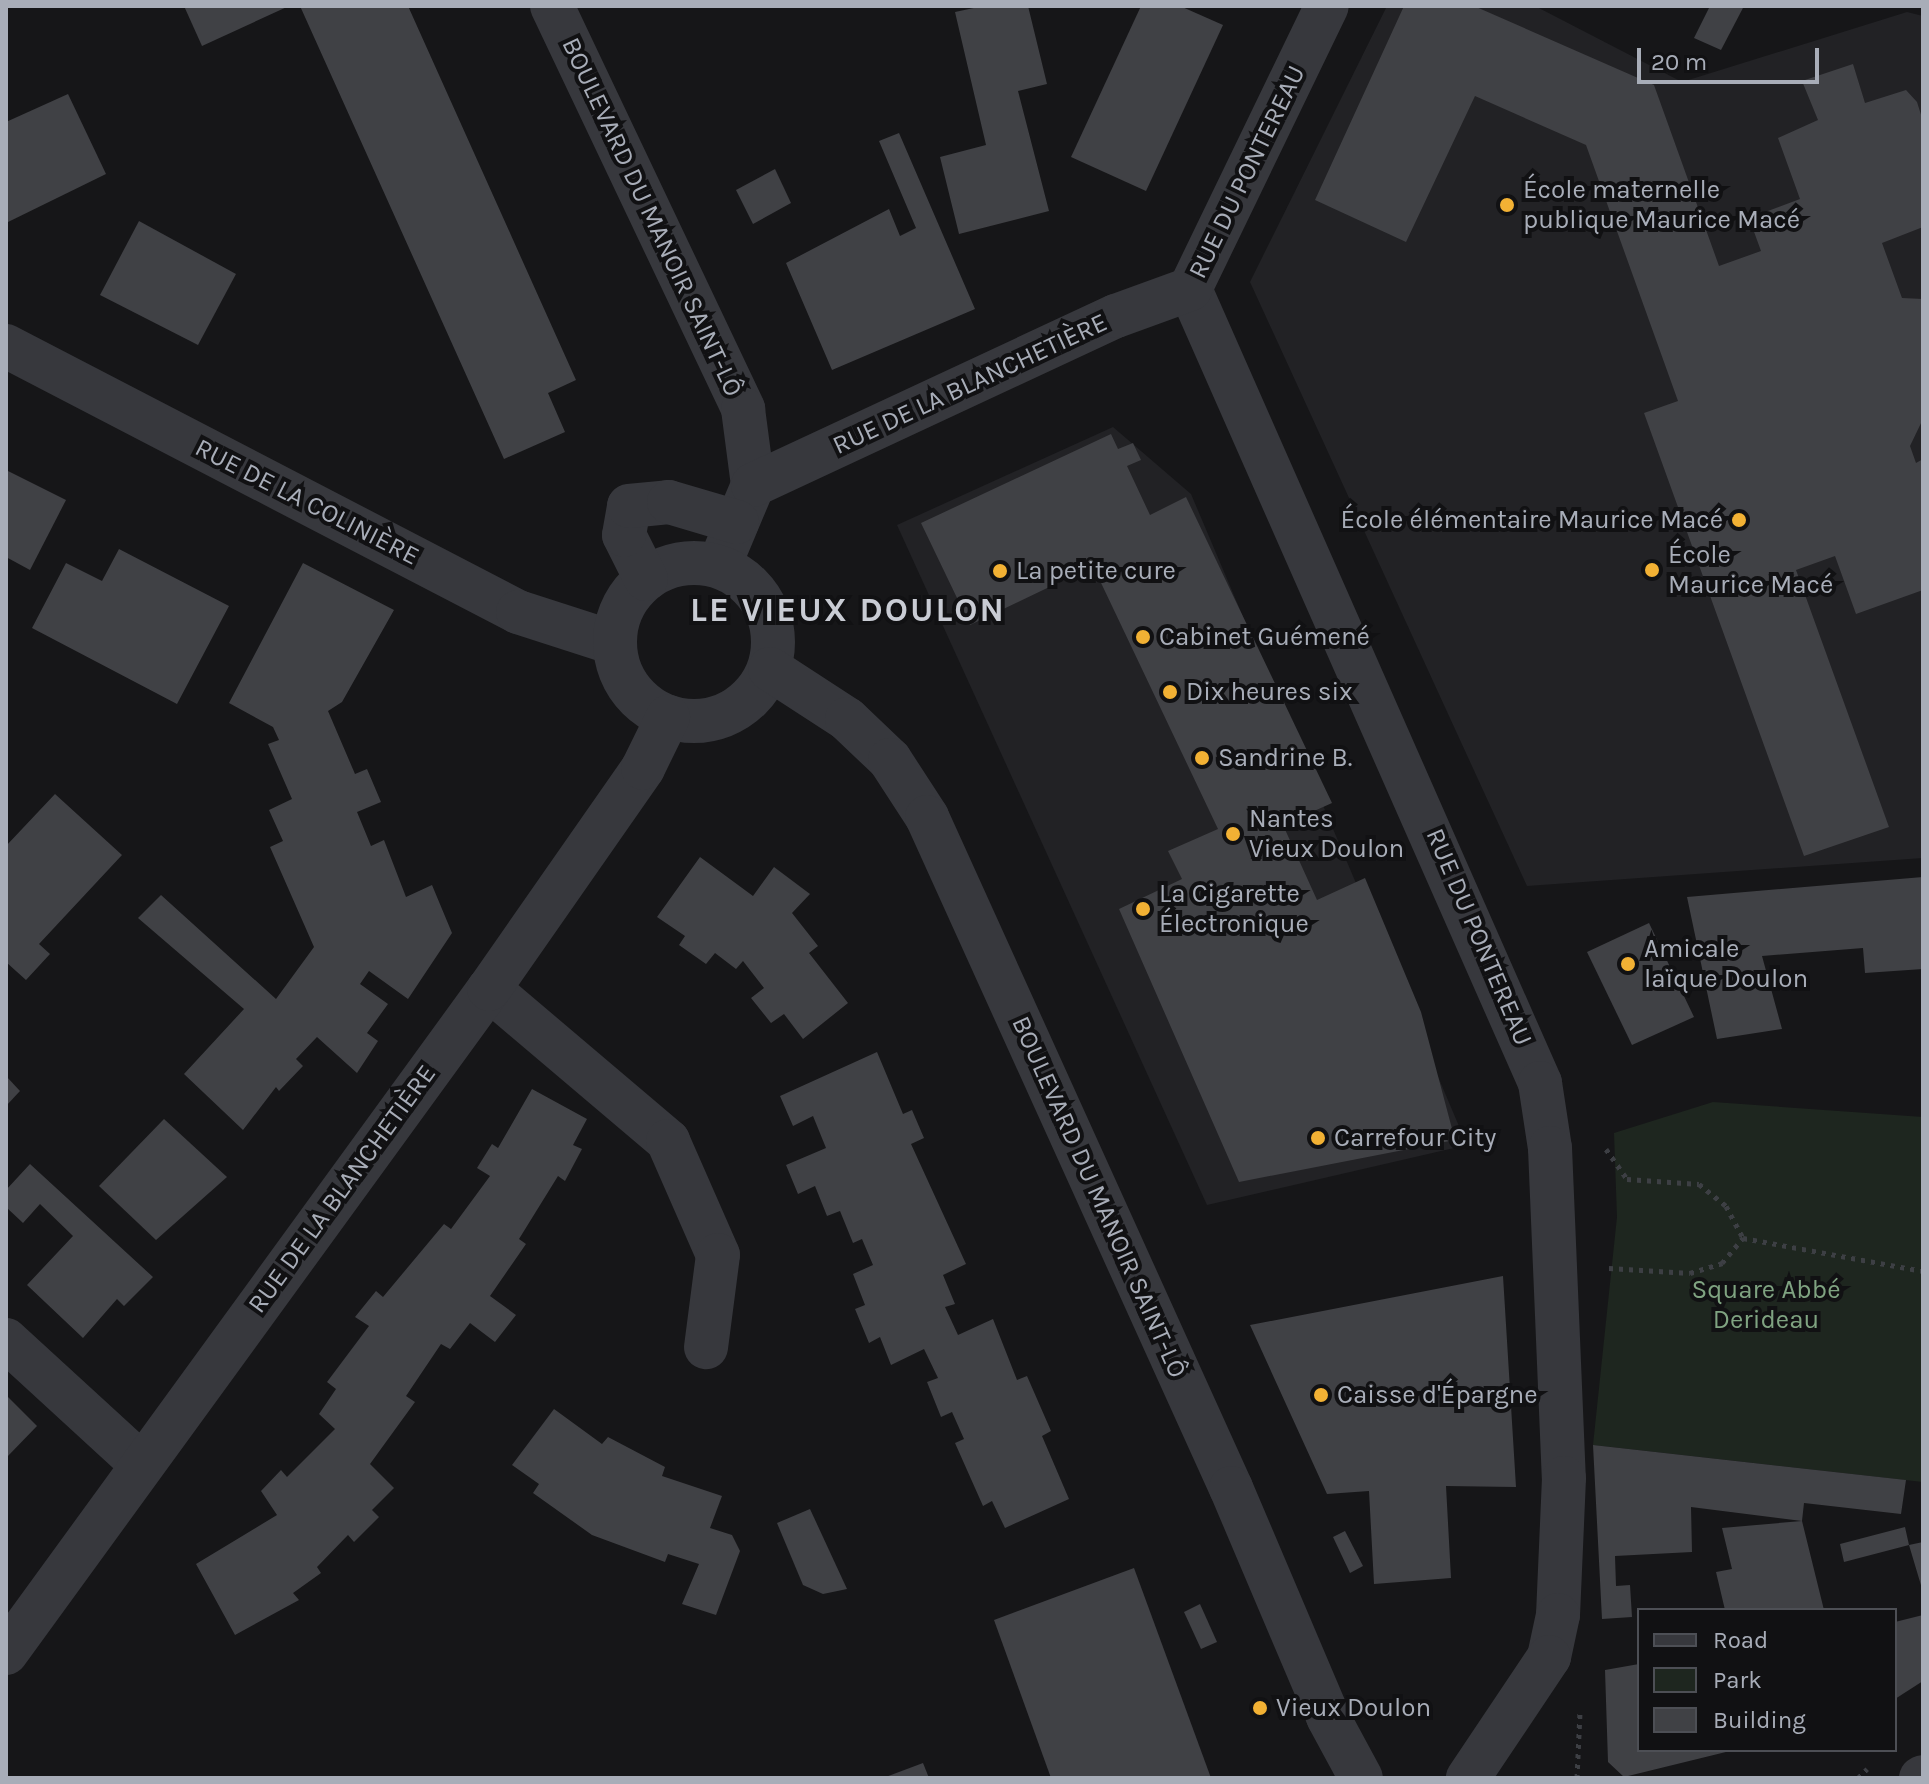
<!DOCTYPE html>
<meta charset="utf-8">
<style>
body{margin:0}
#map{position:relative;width:1929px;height:1784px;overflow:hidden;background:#161618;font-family:Karla,sans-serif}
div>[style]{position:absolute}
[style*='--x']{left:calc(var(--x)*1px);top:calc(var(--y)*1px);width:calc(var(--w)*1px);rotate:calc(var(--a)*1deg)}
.built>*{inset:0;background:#222225}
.green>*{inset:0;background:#1e261f}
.building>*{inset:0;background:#404145}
.path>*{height:5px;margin-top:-2.5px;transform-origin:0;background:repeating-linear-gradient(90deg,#3d3f44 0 4px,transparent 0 10px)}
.minor>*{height:44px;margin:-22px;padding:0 22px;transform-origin:22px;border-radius:22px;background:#37383d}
.minor>.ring{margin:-22px;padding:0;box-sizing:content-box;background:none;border:44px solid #37383d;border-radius:50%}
.dots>*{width:22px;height:22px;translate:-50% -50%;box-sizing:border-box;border:4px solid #111113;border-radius:50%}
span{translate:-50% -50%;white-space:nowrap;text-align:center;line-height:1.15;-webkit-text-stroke:8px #111113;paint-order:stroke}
.street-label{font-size:26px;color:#a8adb8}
.poi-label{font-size:26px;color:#a8adb8}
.left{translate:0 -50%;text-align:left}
.right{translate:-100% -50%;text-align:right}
.park-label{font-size:26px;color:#7fa381}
.district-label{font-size:34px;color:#c9ccd4;font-weight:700;letter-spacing:2px}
.frame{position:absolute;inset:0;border:8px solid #a8adb8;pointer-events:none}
.legend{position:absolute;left:1637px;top:1608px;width:260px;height:144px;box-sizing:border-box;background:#111113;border:2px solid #4d4f55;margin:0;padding:10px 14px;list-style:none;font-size:24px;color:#a8adb8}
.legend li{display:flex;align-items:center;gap:16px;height:40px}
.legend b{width:40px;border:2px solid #4d4f55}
.scale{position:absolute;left:1637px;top:48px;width:182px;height:36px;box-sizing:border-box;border:4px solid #a8adb8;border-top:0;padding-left:10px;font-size:24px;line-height:28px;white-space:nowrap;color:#a8adb8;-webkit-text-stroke:6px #111113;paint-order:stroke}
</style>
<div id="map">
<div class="built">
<i style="clip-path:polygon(1387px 6px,1535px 6px,1682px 82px,1907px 12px,1923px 16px,1923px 858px,1527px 886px,1250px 282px)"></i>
<i style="clip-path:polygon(1113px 427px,1191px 494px,1467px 1145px,1207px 1205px,897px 525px)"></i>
</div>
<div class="green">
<i style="clip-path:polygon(1713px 1102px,1923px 1117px,1923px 1482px,1593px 1445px,1617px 1217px,1614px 1133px)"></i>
</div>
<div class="building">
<i style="clip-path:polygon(184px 6px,289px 6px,202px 46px)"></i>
<i style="clip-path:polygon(300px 6px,408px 6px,576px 380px,548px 393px,565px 432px,504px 459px)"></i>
<i style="clip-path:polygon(983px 6px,1028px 6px,1047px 84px,1018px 91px,1049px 211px,959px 234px,940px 157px,986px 145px,955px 12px)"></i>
<i style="clip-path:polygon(1141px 6px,1180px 6px,1223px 25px,1146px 191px,1071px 157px)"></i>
<i style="clip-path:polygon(1404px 6px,1474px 6px,1654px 85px,1719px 266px,1761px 251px,1749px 218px,1800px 199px,1778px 138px,1818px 120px,1802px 81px,1853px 64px,1865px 103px,1906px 90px,1917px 102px,1923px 121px,1923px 227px,1882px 243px,1902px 298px,1923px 299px,1923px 419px,1910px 446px,1916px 463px,1923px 459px,1923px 590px,1856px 614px,1835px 556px,1796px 570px,1889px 827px,1804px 856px,1644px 413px,1678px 401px,1586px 145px,1475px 96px,1406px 242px,1315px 200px)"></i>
<i style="clip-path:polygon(1710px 6px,1744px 6px,1721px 50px,1694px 38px)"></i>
<i style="clip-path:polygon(68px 94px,106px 174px,6px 223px,6px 122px)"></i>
<i style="clip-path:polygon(899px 133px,975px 309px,832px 370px,786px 263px,889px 209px,900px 236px,916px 228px,879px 141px)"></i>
<i style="clip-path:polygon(775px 169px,791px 203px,753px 224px,736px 190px)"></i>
<i style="clip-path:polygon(139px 221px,236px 274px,198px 345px,100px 295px)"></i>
<i style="clip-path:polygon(1111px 434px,1118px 449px,1133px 443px,1141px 460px,1127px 466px,1150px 515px,1186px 497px,1332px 803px,1283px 825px,1317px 900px,1365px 878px,1421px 1012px,1455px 1140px,1239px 1182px,1119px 909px,1182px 879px,1168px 851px,1218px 829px,1093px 566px,970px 625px,921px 523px)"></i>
<i style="clip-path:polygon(6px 470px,66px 500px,30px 570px,6px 557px)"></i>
<i style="clip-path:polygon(119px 549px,229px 606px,177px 704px,32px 628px,66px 563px,102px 581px)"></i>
<i style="clip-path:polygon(303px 563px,394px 610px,342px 702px,328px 711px,355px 774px,367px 769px,381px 802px,357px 812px,371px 846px,384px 840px,406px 897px,432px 885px,452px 933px,408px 999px,369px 971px,360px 984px,388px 1004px,367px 1033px,378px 1041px,357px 1073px,317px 1037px,296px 1059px,303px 1066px,279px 1091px,276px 1087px,243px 1130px,184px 1074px,244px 1009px,138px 918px,161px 895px,276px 999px,314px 947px,270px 847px,283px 841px,269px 810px,292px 799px,268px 744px,279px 740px,273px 727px,229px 703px)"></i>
<i style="clip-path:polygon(55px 794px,122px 855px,39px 944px,50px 954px,26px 980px,6px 962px,6px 846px)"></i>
<i style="clip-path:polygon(700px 857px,753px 896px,774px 867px,810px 894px,792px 913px,818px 946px,809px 953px,848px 1003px,803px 1039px,784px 1014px,771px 1023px,751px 998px,764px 988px,743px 961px,736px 969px,715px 953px,706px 964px,679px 945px,685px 936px,657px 917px)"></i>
<i style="clip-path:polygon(1923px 877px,1923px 969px,1865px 973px,1863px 948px,1762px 956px,1782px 1029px,1717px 1039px,1687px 897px)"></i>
<i style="clip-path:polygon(1649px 923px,1694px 1017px,1632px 1045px,1587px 952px)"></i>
<i style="clip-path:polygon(877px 1052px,903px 1114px,912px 1110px,924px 1138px,911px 1144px,966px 1264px,943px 1275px,955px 1304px,945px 1307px,958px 1335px,993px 1319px,1017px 1380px,1027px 1376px,1051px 1431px,1042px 1436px,1069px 1499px,1005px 1528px,992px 1501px,983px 1506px,955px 1443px,964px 1439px,952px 1412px,941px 1417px,927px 1382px,938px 1378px,924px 1349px,891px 1365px,880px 1337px,869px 1343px,855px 1309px,865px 1305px,853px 1274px,873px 1265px,862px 1239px,853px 1243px,840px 1211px,827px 1216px,815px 1186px,798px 1194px,786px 1165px,826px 1148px,813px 1116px,793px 1126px,780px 1096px)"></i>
<i style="clip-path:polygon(6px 1076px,20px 1091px,6px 1106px)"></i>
<i style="clip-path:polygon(532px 1089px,587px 1119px,573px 1145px,582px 1149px,565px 1181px,558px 1176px,519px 1239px,526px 1244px,490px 1296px,516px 1315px,495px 1342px,470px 1323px,450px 1349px,441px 1344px,406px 1396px,415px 1402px,370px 1464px,394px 1488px,372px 1510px,379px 1517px,354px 1542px,348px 1535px,317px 1567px,321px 1573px,293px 1593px,299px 1600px,235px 1635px,196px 1564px,277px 1515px,261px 1491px,281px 1470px,287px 1477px,335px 1429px,319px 1414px,336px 1389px,327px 1382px,369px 1326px,355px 1317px,376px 1291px,383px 1297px,444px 1224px,451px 1229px,490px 1176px,477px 1168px,492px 1144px,498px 1148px)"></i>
<i style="clip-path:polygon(164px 1119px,227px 1177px,156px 1240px,99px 1186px)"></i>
<i style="clip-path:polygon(30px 1164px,153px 1277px,124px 1306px,117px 1299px,83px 1338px,27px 1285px,73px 1236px,40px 1204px,23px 1223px,6px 1207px,6px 1190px)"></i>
<i style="clip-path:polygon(1503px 1276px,1516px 1487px,1446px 1486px,1451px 1578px,1374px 1584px,1369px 1491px,1327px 1494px,1250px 1325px)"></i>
<i style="clip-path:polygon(6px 1395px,37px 1426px,6px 1458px)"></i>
<i style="clip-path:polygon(554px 1409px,602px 1444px,608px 1437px,665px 1467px,662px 1476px,722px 1496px,710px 1528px,732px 1535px,740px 1551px,716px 1615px,682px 1604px,699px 1564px,668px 1554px,665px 1562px,592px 1535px,533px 1493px,539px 1484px,512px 1465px)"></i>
<i style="clip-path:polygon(1593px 1445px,1906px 1480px,1901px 1514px,1804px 1503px,1802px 1521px,1691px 1507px,1692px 1552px,1615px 1556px,1616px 1586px,1630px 1585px,1632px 1617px,1602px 1619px)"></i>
<i style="clip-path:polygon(810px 1509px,847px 1589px,823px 1594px,803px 1585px,777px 1523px)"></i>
<i style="clip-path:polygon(1802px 1521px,1824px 1610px,1725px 1610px,1716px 1572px,1732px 1569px,1722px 1528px)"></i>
<i style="clip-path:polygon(1905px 1527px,1909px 1545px,1923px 1542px,1923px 1592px,1909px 1545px,1844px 1562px,1840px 1544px)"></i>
<i style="clip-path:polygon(1345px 1531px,1363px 1566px,1350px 1573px,1333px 1537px)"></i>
<i style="clip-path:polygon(1134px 1568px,1211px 1778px,1051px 1778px,994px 1620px)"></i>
<i style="clip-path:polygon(1200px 1604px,1217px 1642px,1201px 1649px,1184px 1612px)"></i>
<i style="clip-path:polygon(1923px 1615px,1923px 1681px,1895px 1699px,1895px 1622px)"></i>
<i style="clip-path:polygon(1639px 1664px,1639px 1750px,1730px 1751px,1624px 1777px,1608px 1762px,1605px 1670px)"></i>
<i style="clip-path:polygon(923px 1763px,929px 1778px,883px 1778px)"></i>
</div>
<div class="path">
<i style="--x:1606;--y:1149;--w:37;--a:55"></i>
<i style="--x:1627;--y:1179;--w:72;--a:4"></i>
<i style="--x:1699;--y:1184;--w:35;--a:39"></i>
<i style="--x:1726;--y:1206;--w:36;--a:62"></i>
<i style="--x:1743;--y:1238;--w:183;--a:10.4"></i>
<i style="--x:1609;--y:1268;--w:81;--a:3.5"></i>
<i style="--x:1690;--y:1273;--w:34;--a:-17"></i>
<i style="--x:1722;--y:1263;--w:33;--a:-50"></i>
<i style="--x:1577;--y:1778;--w:67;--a:-87.4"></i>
<i style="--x:1858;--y:1778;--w:13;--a:-45"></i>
</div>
<div class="minor">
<i style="--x:552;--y:6;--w:446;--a:64.6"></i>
<i style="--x:743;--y:409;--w:77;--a:82.5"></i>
<i style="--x:753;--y:485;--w:88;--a:112.8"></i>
<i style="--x:1190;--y:289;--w:868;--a:66.21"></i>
<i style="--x:1540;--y:1083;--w:66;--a:81.3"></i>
<i style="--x:1550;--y:1148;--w:330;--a:87.6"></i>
<i style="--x:1564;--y:1478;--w:137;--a:92.5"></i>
<i style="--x:1558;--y:1615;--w:43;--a:102.1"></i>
<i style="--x:1549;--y:1657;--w:146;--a:123.8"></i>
<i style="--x:1190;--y:289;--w:314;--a:-64.2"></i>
<i style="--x:6;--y:346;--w:577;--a:27.45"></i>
<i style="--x:518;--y:612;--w:101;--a:17.9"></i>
<i style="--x:753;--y:485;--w:400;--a:-25"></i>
<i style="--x:1116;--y:316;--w:79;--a:-20"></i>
<i class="ring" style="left:615px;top:563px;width:114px;height:114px"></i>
<i style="--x:646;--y:579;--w:49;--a:-116.6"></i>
<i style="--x:624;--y:535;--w:29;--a:-80"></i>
<i style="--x:629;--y:506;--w:40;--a:-5.7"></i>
<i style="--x:669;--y:502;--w:71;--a:16.4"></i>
<i style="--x:770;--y:669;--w:92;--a:33"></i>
<i style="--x:847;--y:719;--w:59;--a:43.6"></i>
<i style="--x:890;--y:760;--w:68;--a:57"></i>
<i style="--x:927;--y:817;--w:737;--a:65.63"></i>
<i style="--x:1231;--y:1488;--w:249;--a:67"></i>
<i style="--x:1328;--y:1717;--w:69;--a:61.6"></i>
<i style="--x:489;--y:989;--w:235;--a:40.3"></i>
<i style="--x:668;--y:1141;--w:124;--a:66.3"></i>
<i style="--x:718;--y:1255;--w:93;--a:97.4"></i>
<i style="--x:6;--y:1340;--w:182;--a:42.5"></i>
<i style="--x:6;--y:1653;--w:821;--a:-53.97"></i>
<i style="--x:489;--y:989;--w:269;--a:-55.1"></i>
<i style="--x:643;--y:768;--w:57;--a:-63.9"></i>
<i style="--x:1921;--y:1778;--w:2;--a:-27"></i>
</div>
<div class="dots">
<i style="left:1507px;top:205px;background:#f2b134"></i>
<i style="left:1739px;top:520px;background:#f2b134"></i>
<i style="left:1652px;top:570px;background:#f2b134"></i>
<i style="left:1000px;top:571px;background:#f2b134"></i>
<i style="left:1143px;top:637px;background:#f2b134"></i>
<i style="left:1170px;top:692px;background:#f2b134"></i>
<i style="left:1202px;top:758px;background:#f2b134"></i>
<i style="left:1233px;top:834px;background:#f2b134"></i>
<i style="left:1143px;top:909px;background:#f2b134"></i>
<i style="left:1628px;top:964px;background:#f2b134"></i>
<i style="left:1318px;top:1138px;background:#f2b134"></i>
<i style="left:1321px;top:1395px;background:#f2b134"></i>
<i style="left:1260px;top:1708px;background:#f2b134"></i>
</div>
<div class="street-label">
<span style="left:1247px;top:172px;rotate:-64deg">RUE DU PONTEREAU</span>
<span style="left:652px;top:217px;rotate:65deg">BOULEVARD DU MANOIR SAINT-LÔ</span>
<span style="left:970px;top:384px;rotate:-25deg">RUE DE LA BLANCHETIÈRE</span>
<span style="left:307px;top:502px;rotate:27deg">RUE DE LA COLINIÈRE</span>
<span style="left:1479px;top:937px;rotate:67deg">RUE DU PONTEREAU</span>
<span style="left:342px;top:1189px;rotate:-54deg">RUE DE LA BLANCHETIÈRE</span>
<span style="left:1099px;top:1197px;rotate:66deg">BOULEVARD DU MANOIR SAINT-LÔ</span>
</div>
<div class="poi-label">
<span class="left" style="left:1523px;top:205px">École maternelle<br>publique Maurice Macé</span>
<span class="right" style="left:1723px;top:520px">École élémentaire Maurice Macé</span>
<span class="left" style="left:1668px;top:570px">École<br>Maurice Macé</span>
<span class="left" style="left:1016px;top:571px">La petite cure</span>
<span class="left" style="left:1159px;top:637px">Cabinet Guémené</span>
<span class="left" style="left:1186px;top:692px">Dix heures six</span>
<span class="left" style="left:1218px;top:758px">Sandrine B.</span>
<span class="left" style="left:1249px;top:834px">Nantes<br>Vieux Doulon</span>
<span class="left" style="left:1159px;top:909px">La Cigarette<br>Électronique</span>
<span class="left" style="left:1644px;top:964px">Amicale<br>laïque Doulon</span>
<span class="left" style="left:1334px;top:1138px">Carrefour City</span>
<span class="left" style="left:1337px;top:1395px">Caisse d'Épargne</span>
<span class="left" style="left:1276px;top:1708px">Vieux Doulon</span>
</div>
<div class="park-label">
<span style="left:1766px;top:1305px">Square Abbé<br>Derideau</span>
</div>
<div class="district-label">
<span style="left:848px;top:611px">LE VIEUX DOULON</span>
</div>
<div class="frame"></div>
<ul class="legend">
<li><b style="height:10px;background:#37383d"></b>Road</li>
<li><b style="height:22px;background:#1e261f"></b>Park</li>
<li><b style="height:22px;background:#404145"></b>Building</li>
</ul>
<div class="scale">20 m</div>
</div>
